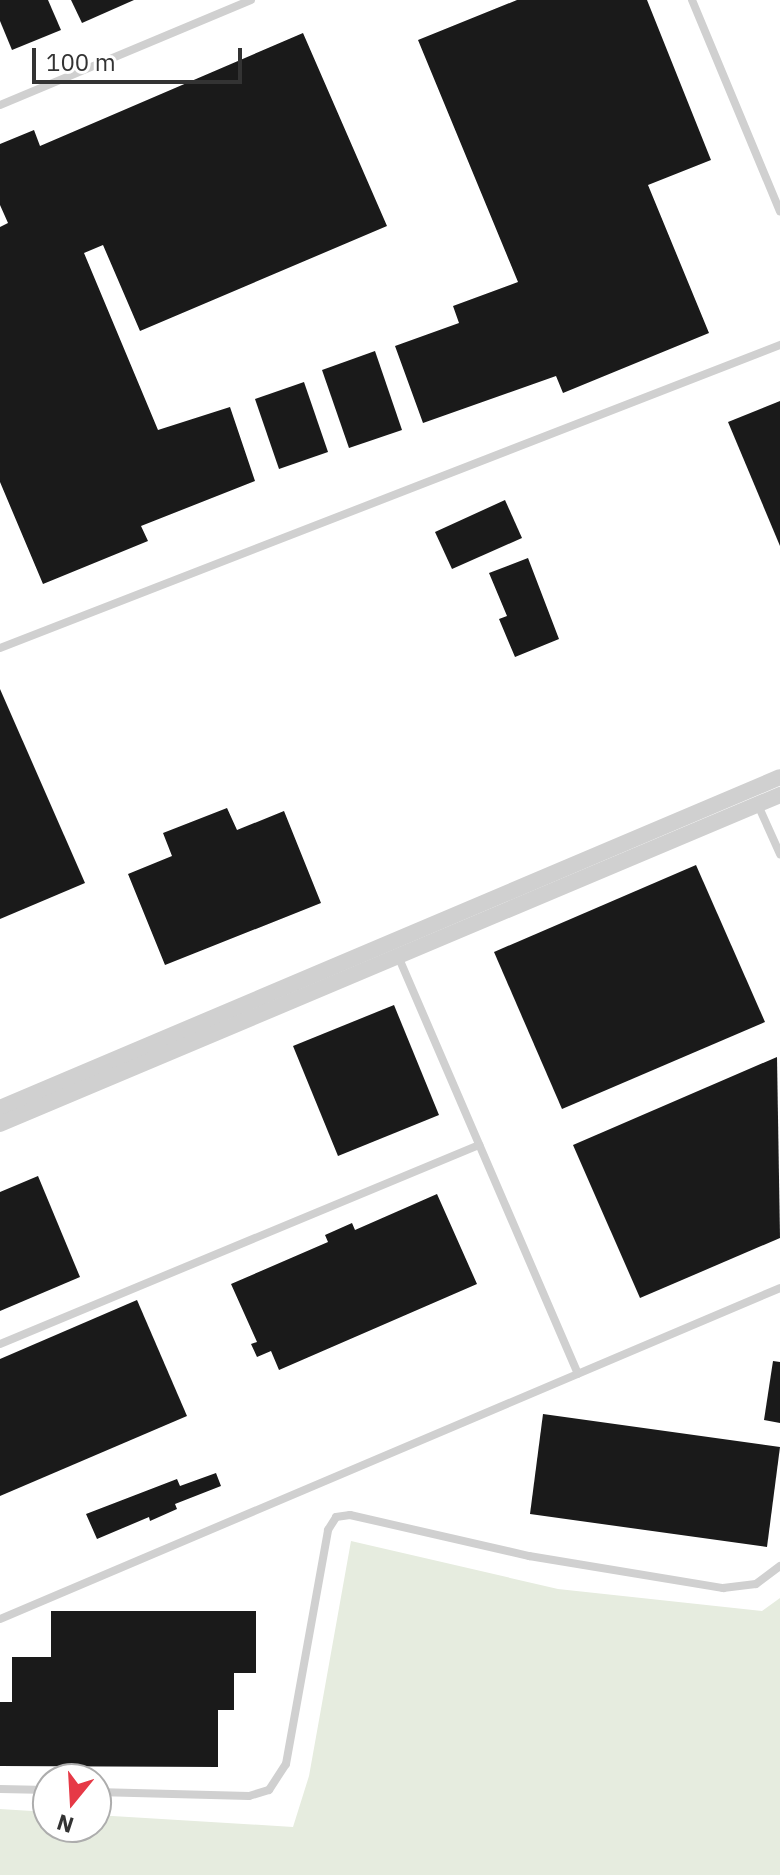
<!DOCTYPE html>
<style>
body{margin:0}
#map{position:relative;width:780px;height:1875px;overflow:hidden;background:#fff;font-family:"IBM Plex Sans",sans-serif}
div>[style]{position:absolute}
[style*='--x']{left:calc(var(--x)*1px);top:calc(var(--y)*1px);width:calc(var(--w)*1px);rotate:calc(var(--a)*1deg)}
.green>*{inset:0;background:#e6ecdf}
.building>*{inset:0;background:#1a1a1a}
.lane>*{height:8px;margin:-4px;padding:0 4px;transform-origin:4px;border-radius:4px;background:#d0d0d0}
.street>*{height:16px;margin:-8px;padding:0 8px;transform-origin:8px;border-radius:8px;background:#d0d0d0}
span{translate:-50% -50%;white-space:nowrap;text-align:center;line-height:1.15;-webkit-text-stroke:8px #fff;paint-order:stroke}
.north{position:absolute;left:32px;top:1763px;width:80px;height:80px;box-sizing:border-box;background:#fff;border:2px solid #adadad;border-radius:50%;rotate:198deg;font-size:22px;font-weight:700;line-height:32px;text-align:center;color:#333}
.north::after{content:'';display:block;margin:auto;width:28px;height:36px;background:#e63946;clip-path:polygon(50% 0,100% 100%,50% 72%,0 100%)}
.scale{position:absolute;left:32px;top:48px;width:210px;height:36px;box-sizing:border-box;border:4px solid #333;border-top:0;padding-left:10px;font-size:24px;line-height:28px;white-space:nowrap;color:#333;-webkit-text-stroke:6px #fff;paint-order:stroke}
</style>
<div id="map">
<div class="green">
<i style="clip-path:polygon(351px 1541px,558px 1589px,762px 1611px,780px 1598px,780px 1875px,0 1875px,0 1809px,48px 1812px,48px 1827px,96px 1827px,96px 1815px,293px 1827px,309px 1776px)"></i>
</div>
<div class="building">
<i style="clip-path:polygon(0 0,48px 0,61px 30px,12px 50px,0 21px)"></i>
<i style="clip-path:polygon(71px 0,134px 0,82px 23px)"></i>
<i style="clip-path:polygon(517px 0,647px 0,711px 160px,648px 185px,709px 333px,563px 393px,556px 376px,423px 423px,395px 346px,459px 323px,453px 306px,518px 282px,418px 40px)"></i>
<i style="clip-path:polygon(303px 33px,387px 226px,140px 331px,103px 245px,84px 253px,158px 430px,230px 407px,255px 481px,141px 526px,148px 541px,43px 584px,0 482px,0 227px,8px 223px,0 205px,0 144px,34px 130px,40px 146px)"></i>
<i style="clip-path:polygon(375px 351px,402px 430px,349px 448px,322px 370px)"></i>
<i style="clip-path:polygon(304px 382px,328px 452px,279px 469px,255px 399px)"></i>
<i style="clip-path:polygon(780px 401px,780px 546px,728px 422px)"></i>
<i style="clip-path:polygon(505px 500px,522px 538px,452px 569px,435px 532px)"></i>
<i style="clip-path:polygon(528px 558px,559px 639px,515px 657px,499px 619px,507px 616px,489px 573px)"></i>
<i style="clip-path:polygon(0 689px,85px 883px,0 919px)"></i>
<i style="clip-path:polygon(227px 808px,237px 830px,284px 811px,321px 903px,165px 965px,128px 874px,172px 856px,163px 833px)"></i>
<i style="clip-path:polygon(696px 865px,765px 1022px,562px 1109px,494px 952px)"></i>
<i style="clip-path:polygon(394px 1005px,439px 1115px,338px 1156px,293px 1046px)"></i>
<i style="clip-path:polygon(777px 1057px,780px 1238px,640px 1298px,573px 1145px)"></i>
<i style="clip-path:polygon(38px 1176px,80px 1277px,0 1311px,0 1192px)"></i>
<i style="clip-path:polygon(437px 1194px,477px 1284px,279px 1370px,271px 1351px,257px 1357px,251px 1344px,257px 1342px,231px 1284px,328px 1242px,325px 1235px,352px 1223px,355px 1230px)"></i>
<i style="clip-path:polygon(137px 1300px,187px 1416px,0 1496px,0 1359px)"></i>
<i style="clip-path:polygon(773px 1361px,780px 1362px,780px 1423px,764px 1420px)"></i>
<i style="clip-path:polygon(543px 1414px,780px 1447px,767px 1547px,530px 1514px)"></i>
<i style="clip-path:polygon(216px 1473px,221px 1486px,175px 1504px,177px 1509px,150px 1521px,149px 1517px,97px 1539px,86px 1514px,177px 1479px,180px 1486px)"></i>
<i style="clip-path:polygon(51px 1611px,256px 1611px,256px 1673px,234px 1673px,234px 1710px,218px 1710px,218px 1767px,0 1766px,0 1702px,12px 1702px,12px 1657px,51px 1657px)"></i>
</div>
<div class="lane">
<i style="--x:692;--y:0;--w:229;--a:67.4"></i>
<i style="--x:0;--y:105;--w:272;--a:-22.7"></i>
<i style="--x:0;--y:648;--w:837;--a:-21.23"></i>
<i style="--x:758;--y:805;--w:54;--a:65.8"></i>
<i style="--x:398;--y:956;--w:455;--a:66.7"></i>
<i style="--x:0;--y:1344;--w:519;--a:-22.56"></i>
<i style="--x:0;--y:1619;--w:847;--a:-22.99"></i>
<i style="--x:0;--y:1789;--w:48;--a:1.2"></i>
<i style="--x:96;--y:1792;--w:153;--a:1.5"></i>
<i style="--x:249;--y:1796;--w:21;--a:-17"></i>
<i style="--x:269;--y:1790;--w:31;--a:-57"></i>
<i style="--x:286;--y:1764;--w:238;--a:-79.8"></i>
<i style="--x:328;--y:1530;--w:15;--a:-58"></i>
<i style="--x:336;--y:1517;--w:14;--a:-8"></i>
<i style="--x:350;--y:1515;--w:184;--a:12.9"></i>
<i style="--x:529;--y:1556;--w:197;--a:9.4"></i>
<i style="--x:723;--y:1588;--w:33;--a:-7"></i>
<i style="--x:756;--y:1584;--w:30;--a:-37"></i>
</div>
<div class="street">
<i style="--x:0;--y:1108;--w:847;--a:-22.99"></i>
<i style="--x:0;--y:1124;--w:847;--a:-22.87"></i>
</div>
<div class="north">N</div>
<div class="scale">100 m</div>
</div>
